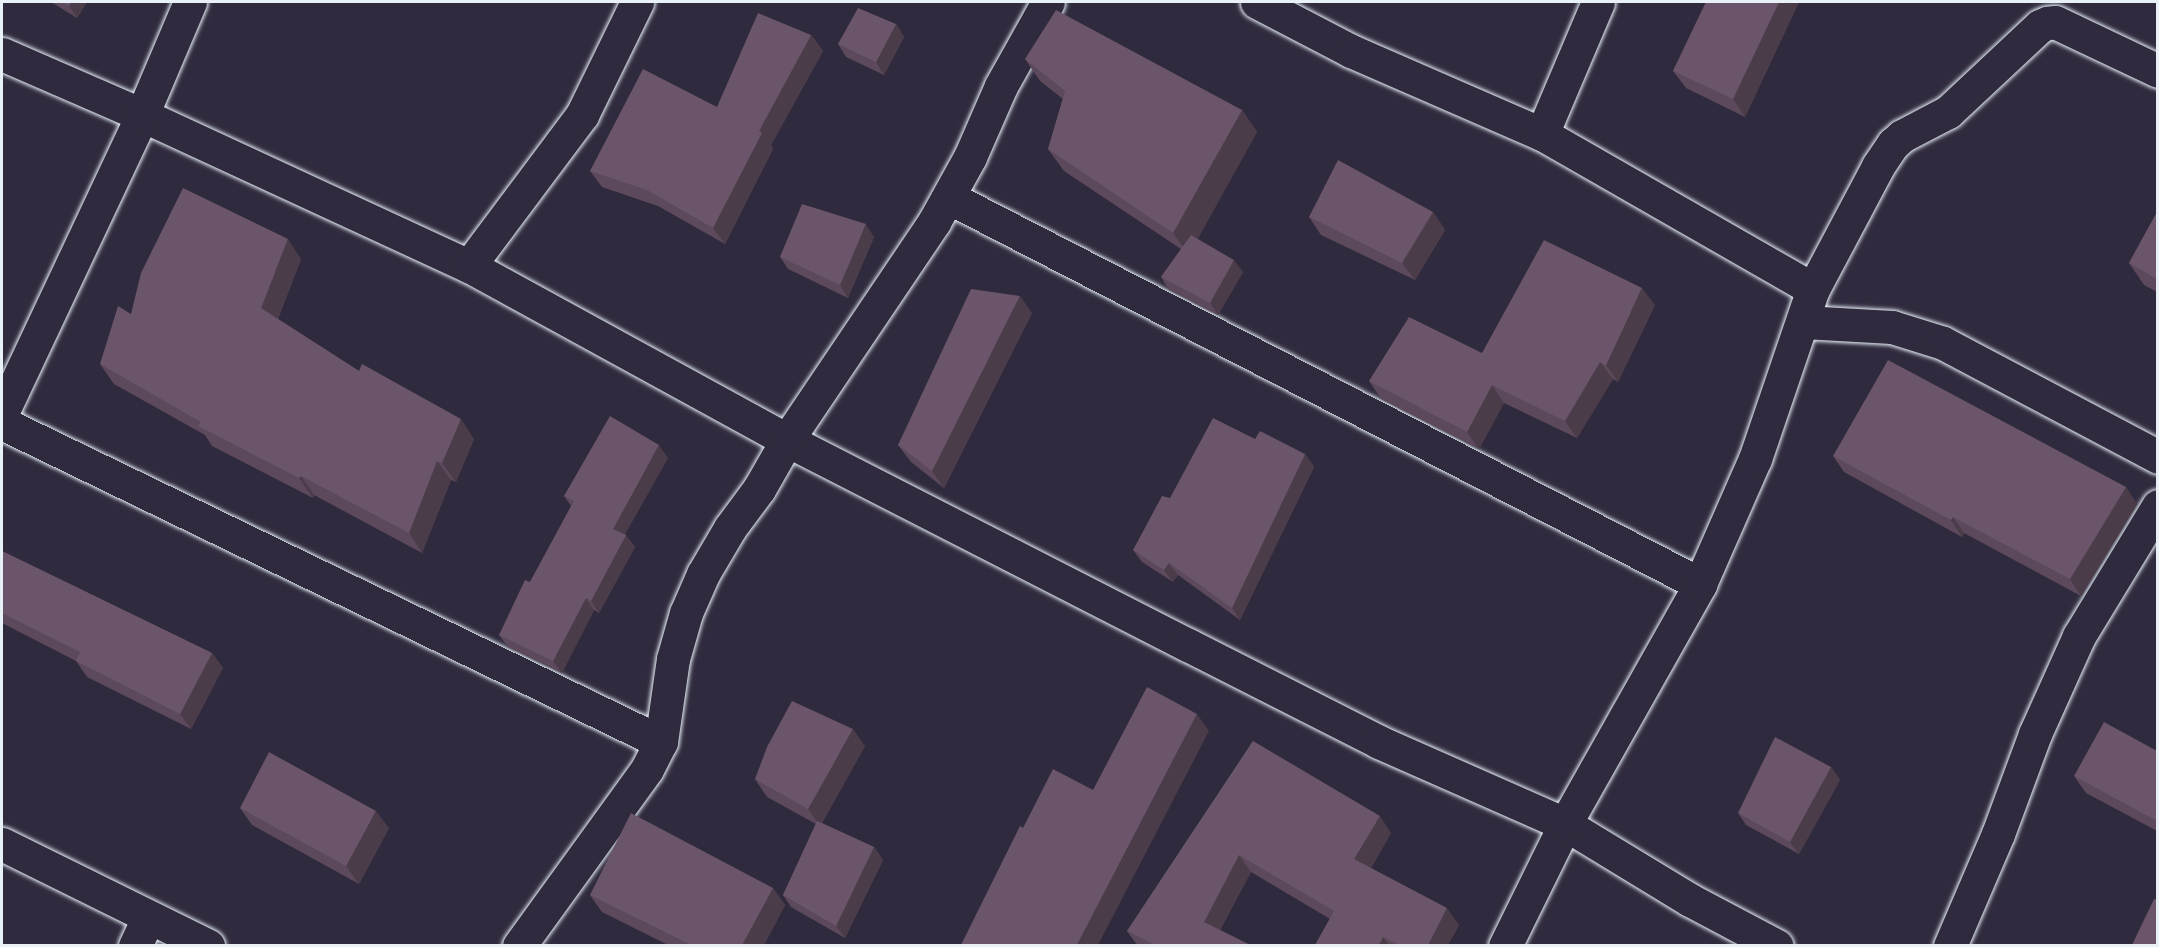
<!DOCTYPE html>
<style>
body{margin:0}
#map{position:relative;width:2159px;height:947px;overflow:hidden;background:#2f2a3d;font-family:"Shantell Sans",sans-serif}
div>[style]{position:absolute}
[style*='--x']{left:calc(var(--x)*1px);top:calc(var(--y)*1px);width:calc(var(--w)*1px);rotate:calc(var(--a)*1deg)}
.roads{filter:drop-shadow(0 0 2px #e8f1f8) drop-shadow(0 0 2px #e8f1f8)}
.minor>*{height:33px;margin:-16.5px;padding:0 16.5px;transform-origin:16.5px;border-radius:16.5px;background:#2f2a3d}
.tertiary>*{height:33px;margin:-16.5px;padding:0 16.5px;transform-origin:16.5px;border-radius:16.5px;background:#2f2a3d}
.wall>*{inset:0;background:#5c495b}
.shaded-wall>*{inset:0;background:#4b3c4a}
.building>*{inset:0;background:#6b556a}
span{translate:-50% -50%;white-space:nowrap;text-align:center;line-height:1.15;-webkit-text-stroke:4.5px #2f2a3d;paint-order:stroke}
.frame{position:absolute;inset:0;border:3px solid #e8f1f8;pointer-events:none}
</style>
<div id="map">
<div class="roads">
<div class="minor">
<i style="--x:1257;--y:2;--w:106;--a:27.5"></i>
<i style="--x:1351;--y:51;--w:208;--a:23.5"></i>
<i style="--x:1542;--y:134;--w:312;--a:29.8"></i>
<i style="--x:2;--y:54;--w:153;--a:23.5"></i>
<i style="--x:142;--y:115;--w:360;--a:24.8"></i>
<i style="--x:469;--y:266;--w:362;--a:28.7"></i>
<i style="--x:787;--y:440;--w:450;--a:27.1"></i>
<i style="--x:1188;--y:645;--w:214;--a:26.9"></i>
<i style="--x:1379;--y:742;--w:203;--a:23.8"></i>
<i style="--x:1565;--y:824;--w:146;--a:31.3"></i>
<i style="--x:1690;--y:900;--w:98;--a:27.9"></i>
<i style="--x:1542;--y:134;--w:143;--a:-67"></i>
<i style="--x:948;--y:197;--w:846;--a:27.23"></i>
<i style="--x:469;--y:266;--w:189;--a:-53.2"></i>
<i style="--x:582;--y:115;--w:126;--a:-64"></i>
<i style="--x:1803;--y:322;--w:89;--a:3.2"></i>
<i style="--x:1892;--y:327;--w:53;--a:17.4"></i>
<i style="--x:1943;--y:343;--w:243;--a:27.9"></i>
<i style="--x:2;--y:413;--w:329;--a:-64.8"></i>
<i style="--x:142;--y:115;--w:123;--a:-67"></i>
<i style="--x:2;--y:423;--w:732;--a:25.83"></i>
<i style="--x:135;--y:946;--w:31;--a:-65"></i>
<i style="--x:519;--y:946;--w:218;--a:-54.1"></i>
<i style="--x:647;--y:769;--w:30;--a:-63"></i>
<i style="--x:661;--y:742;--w:84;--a:-81.8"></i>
<i style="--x:673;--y:659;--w:48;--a:-74.2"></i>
<i style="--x:686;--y:613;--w:43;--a:-66.4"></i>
<i style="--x:703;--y:574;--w:53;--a:-59.6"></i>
<i style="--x:730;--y:528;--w:49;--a:-53.4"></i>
<i style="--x:759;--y:489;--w:56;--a:-60.3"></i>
<i style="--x:787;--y:440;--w:263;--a:-56"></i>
<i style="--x:934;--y:222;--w:74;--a:-61"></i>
<i style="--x:970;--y:157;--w:77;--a:-66.4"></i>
<i style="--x:1001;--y:86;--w:96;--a:-60.8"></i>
<i style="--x:1505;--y:946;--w:136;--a:-63.8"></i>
<i style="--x:1565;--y:824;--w:275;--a:-60.6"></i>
<i style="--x:1700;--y:584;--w:137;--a:-66.3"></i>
<i style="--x:1755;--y:459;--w:180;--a:-71.2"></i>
<i style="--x:1813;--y:289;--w:139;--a:-62.1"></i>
<i style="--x:1878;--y:166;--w:27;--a:-56"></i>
<i style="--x:1893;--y:144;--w:12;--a:-42"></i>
<i style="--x:1902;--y:136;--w:52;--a:-27.6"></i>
<i style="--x:1948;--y:112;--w:126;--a:-43.1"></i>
<i style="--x:2040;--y:26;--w:8;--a:-23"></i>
<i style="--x:2047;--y:23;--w:8;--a:-7"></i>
<i style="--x:2055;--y:22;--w:114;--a:25.4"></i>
<i style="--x:1950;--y:946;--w:122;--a:-66.8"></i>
<i style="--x:1998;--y:834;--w:107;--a:-69.7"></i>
<i style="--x:2035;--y:734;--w:107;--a:-65.8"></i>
<i style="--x:2079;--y:636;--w:152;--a:-58.7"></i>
</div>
<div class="tertiary">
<i style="--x:2;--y:844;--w:230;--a:26.3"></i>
</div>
</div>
<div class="wall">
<i style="clip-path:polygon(51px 2px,87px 2px,77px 18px)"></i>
<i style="clip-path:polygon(1706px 2px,1799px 2px,1745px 117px,1686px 88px,1673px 71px)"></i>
<i style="clip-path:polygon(896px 24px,904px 37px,884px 75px,846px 57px,838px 44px)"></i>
<i style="clip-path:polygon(811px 35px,823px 51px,771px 145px,773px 149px,725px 244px,658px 206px,602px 187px,590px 171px,717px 107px)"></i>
<i style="clip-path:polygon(1025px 59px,1242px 110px,1257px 132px,1197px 239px,1243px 272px,1218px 315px,1169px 290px,1161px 277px,1181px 249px,1064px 171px,1048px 149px,1063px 99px,1040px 81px)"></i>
<i style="clip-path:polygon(1433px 212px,1445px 230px,1415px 280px,1321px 235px,1309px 217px)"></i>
<i style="clip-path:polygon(2157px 212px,2157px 292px,2144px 285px,2129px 263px)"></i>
<i style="clip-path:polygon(874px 237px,848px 298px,788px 269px,780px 257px)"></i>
<i style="clip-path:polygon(301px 259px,278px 319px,359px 371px,474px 439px,456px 482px,451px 480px,422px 553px,314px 495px,313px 498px,212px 446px,205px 435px,114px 384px,100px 364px)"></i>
<i style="clip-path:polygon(1655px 305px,1618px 382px,1613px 379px,1577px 438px,1504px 403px,1479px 449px,1381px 399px,1369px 381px,1482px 353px)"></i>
<i style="clip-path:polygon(1032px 313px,944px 488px,911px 462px,898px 445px)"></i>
<i style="clip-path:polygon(1255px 439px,1305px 454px,1314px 467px,1240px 620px,1178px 575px,1173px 582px,1142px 562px,1133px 550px,1170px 498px)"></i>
<i style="clip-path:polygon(1833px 456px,2126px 487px,2137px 504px,2081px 596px,1964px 533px,1962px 537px,1844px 472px)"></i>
<i style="clip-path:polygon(668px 458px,625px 534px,635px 547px,599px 613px,594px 610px,562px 673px,508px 647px,499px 635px,530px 582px,571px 506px,564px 496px)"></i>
<i style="clip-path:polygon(2px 551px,212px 653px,223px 668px,191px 729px,87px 677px,76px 661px,2px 623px)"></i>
<i style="clip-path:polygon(1253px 741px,1391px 833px,1371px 868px,1459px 925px,1448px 945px,1315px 945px,1330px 919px,1251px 872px,1220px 930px,1250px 945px,1137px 945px,1127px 931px)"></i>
<i style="clip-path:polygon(865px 746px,822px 823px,874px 847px,883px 860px,845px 938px,791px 907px,783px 895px,816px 824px,767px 797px,755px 779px)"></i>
<i style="clip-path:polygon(2157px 751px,2157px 831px,2086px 793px,2074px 776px)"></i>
<i style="clip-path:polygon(1831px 767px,1840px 780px,1799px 854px,1746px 825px,1738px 813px)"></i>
<i style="clip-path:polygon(240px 808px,389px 828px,359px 884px,252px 825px)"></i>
<i style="clip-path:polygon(773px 888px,785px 905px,764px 945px,668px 945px,602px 912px,590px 895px)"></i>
</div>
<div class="shaded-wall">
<i style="clip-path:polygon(71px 2px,87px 2px,77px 18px,69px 6px)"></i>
<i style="clip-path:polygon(1779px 2px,1799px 2px,1745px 117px,1733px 99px)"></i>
<i style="clip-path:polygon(896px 24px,904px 37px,884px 75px,876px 62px)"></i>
<i style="clip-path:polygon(811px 35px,823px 51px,771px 145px,773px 149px,725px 244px,713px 228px,759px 131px)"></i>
<i style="clip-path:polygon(1242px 110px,1257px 132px,1189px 255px,1173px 233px)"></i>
<i style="clip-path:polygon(1433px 212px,1445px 230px,1415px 280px,1402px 263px)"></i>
<i style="clip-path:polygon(866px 224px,874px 237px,848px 298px,840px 285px)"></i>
<i style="clip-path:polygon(288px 239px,301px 259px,274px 328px,261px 308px)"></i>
<i style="clip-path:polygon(1234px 260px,1243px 272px,1218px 315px,1210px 303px)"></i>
<i style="clip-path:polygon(1642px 288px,1655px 305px,1618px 382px,1606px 365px)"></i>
<i style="clip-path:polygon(1020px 296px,1032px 313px,944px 488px,932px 471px)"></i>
<i style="clip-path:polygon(1600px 362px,1613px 379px,1577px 438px,1565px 421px)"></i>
<i style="clip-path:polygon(1492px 385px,1504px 403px,1479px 449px,1467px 432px)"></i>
<i style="clip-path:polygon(461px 419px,474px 439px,456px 482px,442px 463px)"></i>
<i style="clip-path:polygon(659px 445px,668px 458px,621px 541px,613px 529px)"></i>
<i style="clip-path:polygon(1305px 454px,1314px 467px,1240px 620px,1232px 608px)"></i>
<i style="clip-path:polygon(437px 461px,451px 480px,422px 553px,409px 533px)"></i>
<i style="clip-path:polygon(301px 476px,314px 495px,313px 498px,299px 478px)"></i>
<i style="clip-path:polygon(2126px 487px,2137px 504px,2081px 596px,2070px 579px)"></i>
<i style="clip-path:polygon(1953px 517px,1964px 533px,1962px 537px,1951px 520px)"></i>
<i style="clip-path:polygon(626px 535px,635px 547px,599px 613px,591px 601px)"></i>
<i style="clip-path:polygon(1169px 563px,1178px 575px,1173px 582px,1164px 570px)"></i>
<i style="clip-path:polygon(586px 598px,594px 610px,562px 673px,553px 661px)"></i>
<i style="clip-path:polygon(212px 653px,223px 668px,191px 729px,180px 714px)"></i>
<i style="clip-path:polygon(1197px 714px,1209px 731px,1098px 945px,1077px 945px)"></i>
<i style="clip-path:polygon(853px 729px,865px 746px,820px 826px,808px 809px)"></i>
<i style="clip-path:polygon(1831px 767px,1840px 780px,1799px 854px,1790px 842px)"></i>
<i style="clip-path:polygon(376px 811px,389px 828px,359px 884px,346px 866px)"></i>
<i style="clip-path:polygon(1380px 816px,1391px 833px,1366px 876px,1354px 859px)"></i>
<i style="clip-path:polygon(874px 847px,883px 860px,845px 938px,836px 926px)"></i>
<i style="clip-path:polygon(1239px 855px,1251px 872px,1215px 938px,1204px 922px)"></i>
<i style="clip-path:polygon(773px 888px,785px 905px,764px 945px,742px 945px)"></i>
<i style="clip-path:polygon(1447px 908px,1459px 925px,1448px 945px,1428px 945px)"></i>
<i style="clip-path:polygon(1383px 937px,1389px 945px,1379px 945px)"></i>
</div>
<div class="building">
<i style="clip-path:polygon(62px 2px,71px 2px,69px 6px)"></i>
<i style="clip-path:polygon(1706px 2px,1779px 2px,1733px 99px,1673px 71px)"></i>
<i style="clip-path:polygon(858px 8px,896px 24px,876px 62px,838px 44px)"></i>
<i style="clip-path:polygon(1056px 10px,1242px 110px,1173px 233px,1048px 149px,1065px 91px,1025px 59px)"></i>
<i style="clip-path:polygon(758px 13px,811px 35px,759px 131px,762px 133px,713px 228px,647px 190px,590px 171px,643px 69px,717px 107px)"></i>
<i style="clip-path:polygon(1338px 160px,1433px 212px,1402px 263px,1309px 217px)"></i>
<i style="clip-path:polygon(183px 188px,288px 239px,261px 308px,359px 371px,362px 364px,461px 419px,442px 463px,437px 461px,409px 533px,301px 476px,299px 478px,198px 426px,201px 422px,100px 364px,118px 306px,131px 314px,141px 273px)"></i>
<i style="clip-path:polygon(802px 204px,866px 224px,840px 285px,780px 257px)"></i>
<i style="clip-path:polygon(2157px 212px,2157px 279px,2129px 263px)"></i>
<i style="clip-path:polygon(1191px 235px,1234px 260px,1210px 303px,1161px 277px)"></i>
<i style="clip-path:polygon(1544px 240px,1642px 288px,1606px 365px,1600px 362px,1565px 421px,1492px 385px,1467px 432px,1369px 381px,1409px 317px,1482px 353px)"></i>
<i style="clip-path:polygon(971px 289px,1020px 296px,932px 471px,898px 445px)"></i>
<i style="clip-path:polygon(1888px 360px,2126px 487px,2070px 579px,1953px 517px,1951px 520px,1833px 456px)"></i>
<i style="clip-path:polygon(610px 416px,659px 445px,613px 529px,626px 535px,591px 601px,586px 598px,553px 661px,499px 635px,525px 580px,530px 582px,574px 501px,564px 496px)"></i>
<i style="clip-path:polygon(1213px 418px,1255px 439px,1260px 431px,1305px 454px,1232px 608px,1169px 563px,1164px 570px,1133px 550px,1162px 496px,1170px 498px)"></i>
<i style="clip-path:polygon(2px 551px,212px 653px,180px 714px,76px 661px,80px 652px,2px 613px)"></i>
<i style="clip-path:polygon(1147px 687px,1197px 714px,1077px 945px,961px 945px,1020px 826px,1023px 828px,1053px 769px,1093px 790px)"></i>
<i style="clip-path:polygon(792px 701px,853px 729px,808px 809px,755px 779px,767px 747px)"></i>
<i style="clip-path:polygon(2104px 722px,2157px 751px,2157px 821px,2074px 776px)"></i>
<i style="clip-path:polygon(1775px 737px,1831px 767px,1790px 842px,1738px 813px)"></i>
<i style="clip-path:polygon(1253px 741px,1380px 816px,1354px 859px,1447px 908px,1428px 945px,1399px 945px,1383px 937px,1379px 945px,1315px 945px,1334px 911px,1239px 855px,1204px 922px,1250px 945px,1155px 945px,1127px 931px)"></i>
<i style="clip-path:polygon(269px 752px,376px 811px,346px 866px,240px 808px)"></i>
<i style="clip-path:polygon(631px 813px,773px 888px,742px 945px,691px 945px,590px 895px)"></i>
<i style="clip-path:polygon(817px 821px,874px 847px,836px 926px,783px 895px)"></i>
<i style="clip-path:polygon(2154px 899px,2157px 900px,2157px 945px,2132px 945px)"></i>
</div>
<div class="frame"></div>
</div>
